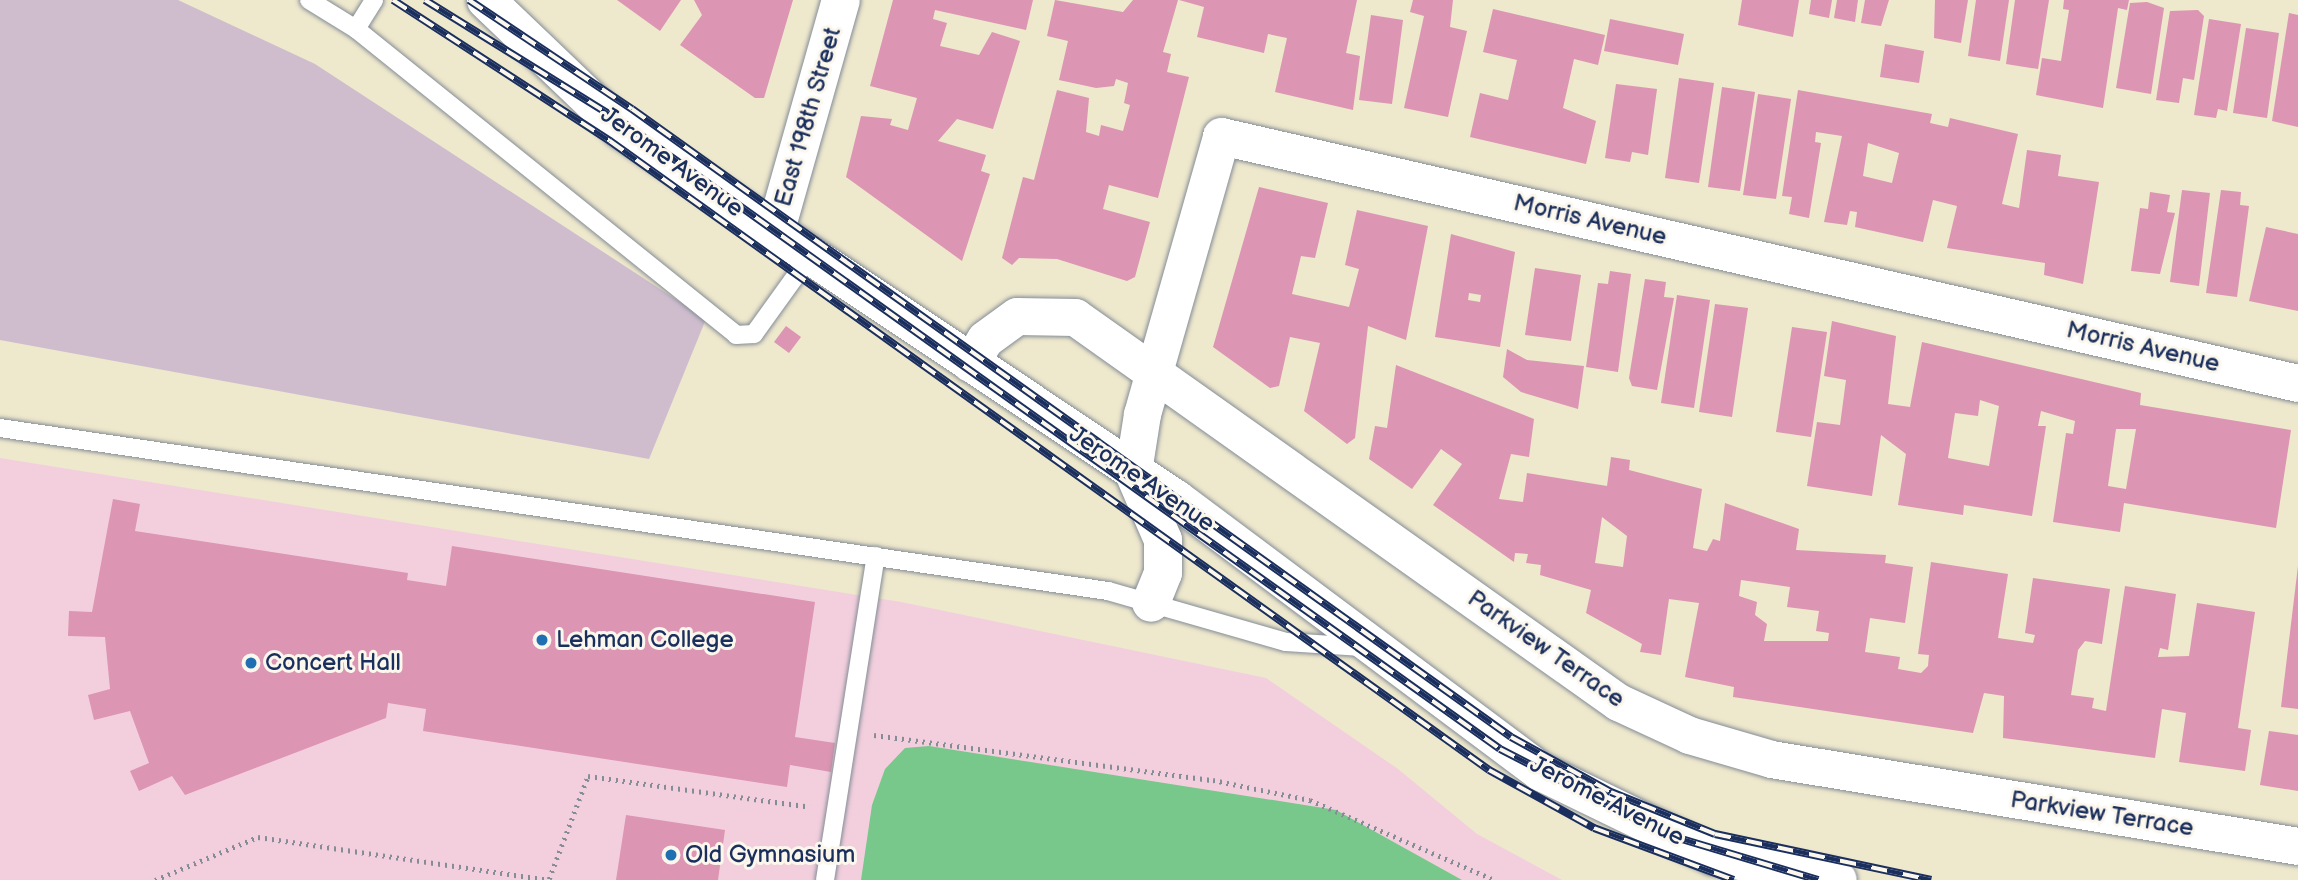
<!DOCTYPE html>
<style>
body{margin:0}
#map{position:relative;width:2298px;height:880px;overflow:hidden;background:#eee8cd;font-family:"Balsamiq Sans",sans-serif}
div>[style]{position:absolute}
[style*='--x']{left:calc(var(--x)*1px);top:calc(var(--y)*1px);width:calc(var(--w)*1px);rotate:calc(var(--a)*1deg)}
.built>*{inset:0;background:#f3cfde}
.industrial>*{inset:0;background:#cfbdce}
.green>*{inset:0;background:#77c88a}
.building>*{inset:0;background:#dc95b2}
.path>*{height:4.5px;margin-top:-2.25px;transform-origin:0;background:repeating-linear-gradient(90deg,#848c96 0 2px,transparent 0 7px)}
.roads{filter:drop-shadow(0 0 2px #848c96) drop-shadow(0 0 2px #848c96)}
.lane>*{height:18px;margin:-9px;padding:0 9px;transform-origin:9px;border-radius:9px;background:#fff}
.street>*{height:37px;margin:-18.5px;padding:0 18.5px;transform-origin:18.5px;border-radius:18.5px;background:#fff}
.secondary>*{height:38px;margin:-19px;padding:0 19px;transform-origin:19px;border-radius:19px;background:#fff}
.rail>*{height:8px;margin-top:-4px;transform-origin:0;background:repeating-linear-gradient(90deg,#fbf7ec 0 16px,#1b2f5e 0 32px);box-sizing:border-box;border-block:2px solid #1b2f5e}
.dots>*{width:19px;height:19px;translate:-50% -50%;box-sizing:border-box;border:4px solid #fbf7ec;border-radius:50%}
span{translate:-50% -50%;white-space:nowrap;text-align:center;line-height:1.15;-webkit-text-stroke:6px #fbf7ec;paint-order:stroke}
.street-label{font-size:24px;color:#1b2f5e}
.poi-label{font-size:24px;color:#1b2f5e}
.left{translate:0 -50%;text-align:left}
</style>
<div id="map">
<div class="built">
<i style="clip-path:polygon(0 458px,901px 602px,1266px 678px,1398px 769px,1477px 834px,1562px 880px,0 880px)"></i>
</div>
<div class="industrial">
<i style="clip-path:polygon(0 0,178px 0,315px 64px,706px 319px,649px 459px,0 340px)"></i>
</div>
<div class="green">
<i style="clip-path:polygon(929px 746px,1336px 810px,1462px 880px,861px 880px,872px 805px,885px 769px,905px 748px)"></i>
</div>
<div class="building">
<i style="clip-path:polygon(617px 0,681px 0,660px 31px)"></i>
<i style="clip-path:polygon(694px 0,793px 0,764px 98px,755px 98px,680px 45px,702px 15px)"></i>
<i style="clip-path:polygon(893px 0,1033px 0,1026px 30px,935px 10px,933px 19px,947px 23px,940px 46px,979px 55px,992px 32px,1020px 41px,993px 129px,957px 119px,938px 141px,986px 155px,981px 171px,990px 174px,962px 261px,846px 177px,861px 116px,892px 119px,890px 125px,908px 130px,917px 98px,870px 86px)"></i>
<i style="clip-path:polygon(1055px 0,1123px 12px,1133px 0,1178px 0,1163px 52px,1171px 54px,1167px 72px,1189px 77px,1158px 198px,1109px 185px,1103px 209px,1150px 222px,1135px 277px,1127px 281px,1057px 259px,1019px 258px,1012px 265px,1002px 258px,1023px 177px,1034px 180px,1057px 90px,1089px 98px,1086px 132px,1099px 136px,1101px 125px,1123px 131px,1130px 105px,1124px 103px,1128px 83px,1116px 79px,1114px 86px,1096px 88px,1059px 80px,1068px 41px,1047px 36px)"></i>
<i style="clip-path:polygon(1179px 0,1357px 0,1346px 53px,1360px 56px,1353px 110px,1275px 92px,1287px 38px,1268px 34px,1264px 53px,1197px 37px,1204px 7px)"></i>
<i style="clip-path:polygon(1413px 0,1453px 0,1450px 27px,1467px 31px,1448px 117px,1404px 108px,1424px 16px,1410px 12px)"></i>
<i style="clip-path:polygon(1742px 0,1799px 0,1793px 37px,1738px 25px)"></i>
<i style="clip-path:polygon(1811px 0,1832px 0,1829px 18px,1809px 14px)"></i>
<i style="clip-path:polygon(1837px 0,1858px 0,1855px 22px,1834px 18px)"></i>
<i style="clip-path:polygon(1865px 0,1889px 0,1881px 26px,1861px 23px)"></i>
<i style="clip-path:polygon(1935px 0,1968px 0,1961px 43px,1934px 38px)"></i>
<i style="clip-path:polygon(1976px 0,2009px 0,2000px 61px,1968px 56px)"></i>
<i style="clip-path:polygon(2015px 0,2049px 0,2038px 69px,2006px 64px)"></i>
<i style="clip-path:polygon(2064px 0,2129px 0,2127px 10px,2118px 8px,2103px 108px,2036px 95px,2042px 58px,2061px 61px,2069px 10px,2063px 9px)"></i>
<i style="clip-path:polygon(2147px 2px,2164px 8px,2151px 94px,2116px 88px,2130px 3px)"></i>
<i style="clip-path:polygon(1493px 9px,1605px 35px,1598px 65px,1574px 59px,1563px 108px,1596px 121px,1586px 164px,1470px 137px,1480px 93px,1508px 100px,1517px 60px,1483px 52px)"></i>
<i style="clip-path:polygon(2198px 10px,2204px 16px,2194px 80px,2183px 78px,2179px 103px,2156px 100px,2170px 11px)"></i>
<i style="clip-path:polygon(2289px 13px,2298px 15px,2298px 127px,2272px 121px)"></i>
<i style="clip-path:polygon(1371px 15px,1403px 20px,1392px 104px,1359px 100px)"></i>
<i style="clip-path:polygon(1610px 19px,1684px 34px,1678px 65px,1604px 51px)"></i>
<i style="clip-path:polygon(2209px 19px,2241px 24px,2227px 111px,2218px 109px,2216px 118px,2194px 115px)"></i>
<i style="clip-path:polygon(2246px 28px,2279px 33px,2267px 118px,2233px 113px)"></i>
<i style="clip-path:polygon(1885px 44px,1924px 51px,1919px 83px,1880px 77px)"></i>
<i style="clip-path:polygon(1679px 78px,1714px 83px,1699px 183px,1665px 178px)"></i>
<i style="clip-path:polygon(1616px 84px,1657px 89px,1648px 155px,1632px 152px,1630px 162px,1605px 158px)"></i>
<i style="clip-path:polygon(1722px 87px,1755px 92px,1740px 191px,1708px 187px)"></i>
<i style="clip-path:polygon(evenodd,1798px 90px,1932px 114px,1930px 123px,1948px 127px,1950px 118px,2018px 134px,2002px 204px,2019px 208px,2027px 150px,2061px 155px,2058px 176px,2099px 182px,2083px 284px,2044px 275px,2045px 263px,1947px 248px,1957px 206px,1933px 200px,1923px 242px,1855px 227px,1857px 212px,1850px 211px,1847px 225px,1824px 222px,1842px 136px,1816px 132px,1815px 142px,1821px 143px,1809px 218px,1789px 214px,1792px 197px,1782px 196px,1798px 90px,1868px 143px,1899px 153px,1892px 183px,1863px 176px,1868px 143px)"></i>
<i style="clip-path:polygon(1758px 94px,1791px 99px,1776px 199px,1743px 195px)"></i>
<i style="clip-path:polygon(1259px 187px,1328px 203px,1315px 258px,1301px 256px,1292px 294px,1349px 307px,1359px 269px,1345px 265px,1357px 210px,1428px 226px,1406px 340px,1368px 326px,1355px 438px,1347px 444px,1304px 411px,1320px 343px,1290px 337px,1279px 386px,1270px 388px,1213px 347px)"></i>
<i style="clip-path:polygon(2182px 190px,2210px 193px,2199px 286px,2170px 282px)"></i>
<i style="clip-path:polygon(2221px 190px,2241px 192px,2240px 205px,2249px 206px,2237px 297px,2206px 293px)"></i>
<i style="clip-path:polygon(2150px 192px,2170px 195px,2167px 212px,2175px 213px,2160px 274px,2131px 271px,2140px 208px,2148px 209px)"></i>
<i style="clip-path:polygon(2266px 227px,2298px 234px,2298px 311px,2249px 301px)"></i>
<i style="clip-path:polygon(evenodd,1451px 234px,1515px 252px,1500px 347px,1435px 337px,1451px 234px,1469px 293px,1481px 295px,1480px 302px,1468px 300px,1469px 293px)"></i>
<i style="clip-path:polygon(1535px 268px,1581px 275px,1571px 341px,1525px 335px)"></i>
<i style="clip-path:polygon(1610px 271px,1631px 274px,1618px 372px,1586px 367px,1598px 283px,1608px 284px)"></i>
<i style="clip-path:polygon(1645px 279px,1666px 282px,1664px 297px,1674px 298px,1657px 390px,1632px 386px,1629px 378px)"></i>
<i style="clip-path:polygon(1677px 295px,1710px 300px,1694px 408px,1661px 403px)"></i>
<i style="clip-path:polygon(1715px 304px,1748px 308px,1732px 417px,1699px 412px)"></i>
<i style="clip-path:polygon(evenodd,1832px 321px,1896px 336px,1888px 404px,1910px 407px,1922px 342px,2141px 393px,2140px 405px,2291px 430px,2276px 528px,2124px 503px,2120px 532px,2053px 522px,2066px 433px,2073px 434px,2075px 421px,2041px 411px,2038px 426px,2046px 426px,2032px 516px,1964px 505px,1963px 515px,1898px 505px,1906px 454px,1881px 435px,1872px 496px,1807px 486px,1817px 422px,1840px 425px,1846px 380px,1824px 376px,1832px 321px,1980px 400px,1999px 406px,1989px 466px,1948px 458px,1955px 413px,1978px 416px,1980px 400px,1832px 321px,2116px 429px,2136px 429px,2126px 489px,2108px 486px,2116px 429px)"></i>
<i style="clip-path:polygon(786px 326px,801px 337px,789px 353px,774px 342px)"></i>
<i style="clip-path:polygon(1792px 327px,1827px 332px,1811px 437px,1776px 432px)"></i>
<i style="clip-path:polygon(1507px 349px,1527px 360px,1584px 366px,1578px 409px,1521px 392px,1503px 377px)"></i>
<i style="clip-path:polygon(evenodd,1396px 365px,1534px 419px,1529px 457px,1511px 454px,1499px 499px,1523px 502px,1527px 473px,1607px 486px,1611px 457px,1630px 460px,1629px 470px,1702px 489px,1693px 548px,1707px 551px,1713px 539px,1720px 541px,1725px 503px,1799px 529px,1796px 550px,1886px 555px,1885px 563px,1913px 567px,1905px 623px,1870px 618px,1865px 652px,1900px 657px,1898px 669px,1921px 673px,1928px 666px,1929px 655px,1918px 654px,1931px 562px,2008px 574px,1998px 638px,2033px 643px,2035px 635px,2025px 633px,2033px 578px,2110px 589px,2102px 644px,2085px 641px,2078px 650px,2071px 695px,2094px 698px,2092px 708px,2106px 711px,2125px 586px,2176px 594px,2168px 650px,2160px 648px,2158px 657px,2189px 656px,2197px 603px,2255px 612px,2238px 728px,2251px 730px,2245px 771px,2179px 762px,2186px 713px,2162px 709px,2155px 758px,2003px 738px,2004px 696px,1984px 693px,1973px 733px,1733px 697px,1734px 687px,1685px 677px,1699px 603px,1669px 599px,1661px 655px,1640px 652px,1642px 644px,1586px 613px,1591px 590px,1540px 575px,1541px 565px,1526px 563px,1528px 554px,1515px 553px,1514px 562px,1433px 505px,1462px 464px,1441px 449px,1412px 489px,1369px 459px,1375px 426px,1387px 428px,1396px 365px,1602px 517px,1627px 536px,1623px 567px,1595px 563px,1602px 517px,1396px 365px,1741px 580px,1790px 587px,1787px 607px,1819px 611px,1816px 631px,1829px 633px,1828px 641px,1764px 641px,1767px 624px,1755px 615px,1757px 602px,1739px 596px,1741px 580px)"></i>
<i style="clip-path:polygon(113px 499px,140px 504px,135px 531px,408px 573px,407px 580px,446px 586px,452px 546px,815px 602px,795px 737px,835px 743px,831px 772px,790px 765px,787px 787px,423px 731px,426px 709px,388px 703px,386px 718px,185px 795px,172px 776px,139px 791px,130px 771px,149px 763px,130px 711px,94px 720px,88px 695px,110px 689px,105px 637px,68px 636px,69px 611px,92px 612px)"></i>
<i style="clip-path:polygon(2298px 566px,2298px 709px,2281px 707px)"></i>
<i style="clip-path:polygon(2269px 731px,2298px 735px,2298px 791px,2260px 785px)"></i>
<i style="clip-path:polygon(626px 815px,725px 830px,718px 880px,616px 880px)"></i>
</div>
<div class="path">
<i style="--x:874;--y:735;--w:342;--a:7.6"></i>
<i style="--x:1213;--y:780;--w:99;--a:11.7"></i>
<i style="--x:1310;--y:800;--w:202;--a:23.4"></i>
<i style="--x:549;--y:879;--w:110;--a:-69.3"></i>
<i style="--x:588;--y:776;--w:224;--a:7.9"></i>
<i style="--x:155;--y:880;--w:112;--a:-22.7"></i>
<i style="--x:258;--y:837;--w:293;--a:8.4"></i>
</div>
<div class="roads">
<div class="lane">
<i style="--x:309;--y:0;--w:55;--a:31.7"></i>
<i style="--x:356;--y:29;--w:488;--a:38.8"></i>
<i style="--x:736;--y:335;--w:18;--a:-3"></i>
<i style="--x:754;--y:334;--w:96;--a:-54.3"></i>
<i style="--x:356;--y:29;--w:34;--a:-58"></i>
<i style="--x:0;--y:428;--w:1120;--a:8.37"></i>
<i style="--x:1108;--y:591;--w:185;--a:16"></i>
<i style="--x:1286;--y:642;--w:76;--a:3.8"></i>
<i style="--x:825;--y:880;--w:328;--a:-81.1"></i>
</div>
<div class="street">
<i style="--x:970;--y:363;--w:28;--a:-58"></i>
<i style="--x:985;--y:339;--w:39;--a:-36"></i>
<i style="--x:1017;--y:316;--w:58;--a:1"></i>
<i style="--x:1075;--y:317;--w:666;--a:35.34"></i>
<i style="--x:1618;--y:702;--w:78;--a:24.9"></i>
<i style="--x:1689;--y:735;--w:85;--a:16.3"></i>
<i style="--x:1771;--y:759;--w:534;--a:9.37"></i>
<i style="--x:1133;--y:471;--w:58;--a:-81"></i>
<i style="--x:1142;--y:414;--w:289;--a:-74.1"></i>
<i style="--x:1221;--y:136;--w:1105;--a:12.92"></i>
</div>
<div class="secondary">
<i style="--x:486;--y:0;--w:187;--a:43.7"></i>
<i style="--x:621;--y:129;--w:667;--a:33.69"></i>
<i style="--x:1176;--y:499;--w:456;--a:36.8"></i>
<i style="--x:1541;--y:772;--w:192;--a:25.9"></i>
<i style="--x:1714;--y:856;--w:126;--a:11"></i>
<i style="--x:775;--y:233;--w:242;--a:-74.2"></i>
<i style="--x:1134;--y:473;--w:73;--a:66.6"></i>
<i style="--x:1163;--y:540;--w:33;--a:90"></i>
<i style="--x:1163;--y:573;--w:32;--a:112"></i>
</div>
</div>
<div class="rail">
<i style="--x:393;--y:0;--w:259;--a:33"></i>
<i style="--x:610;--y:141;--w:1081;--a:35.59"></i>
<i style="--x:1489;--y:770;--w:120;--a:28.9"></i>
<i style="--x:1594;--y:828;--w:149;--a:20.4"></i>
<i style="--x:425;--y:0;--w:235;--a:31.8"></i>
<i style="--x:625;--y:124;--w:1075;--a:35.54"></i>
<i style="--x:1500;--y:749;--w:186;--a:27.3"></i>
<i style="--x:1665;--y:834;--w:160;--a:16.7"></i>
<i style="--x:469;--y:0;--w:196;--a:33.8"></i>
<i style="--x:632;--y:109;--w:1080;--a:35.54"></i>
<i style="--x:1511;--y:737;--w:114;--a:28.8"></i>
<i style="--x:1611;--y:792;--w:112;--a:22"></i>
<i style="--x:1715;--y:834;--w:221;--a:12"></i>
</div>
<div class="dots">
<i style="left:542px;top:640px;background:#1f6fb2"></i>
<i style="left:251px;top:663px;background:#1f6fb2"></i>
<i style="left:671px;top:855px;background:#1f6fb2"></i>
</div>
<div class="street-label">
<span style="left:808px;top:117px;rotate:-74deg">East 198th Street</span>
<span style="left:672px;top:162px;rotate:36deg">Jerome Avenue</span>
<span style="left:1590px;top:220px;rotate:13deg">Morris Avenue</span>
<span style="left:2143px;top:347px;rotate:13deg">Morris Avenue</span>
<span style="left:1142px;top:479px;rotate:34deg">Jerome Avenue</span>
<span style="left:1546px;top:649px;rotate:35deg">Parkview Terrace</span>
<span style="left:1607px;top:801px;rotate:27deg">Jerome Avenue</span>
<span style="left:2102px;top:814px;rotate:9deg">Parkview Terrace</span>
</div>
<div class="poi-label">
<span class="left" style="left:556px;top:640px">Lehman College</span>
<span class="left" style="left:265px;top:663px">Concert Hall</span>
<span class="left" style="left:685px;top:855px">Old Gymnasium</span>
</div>
</div>
